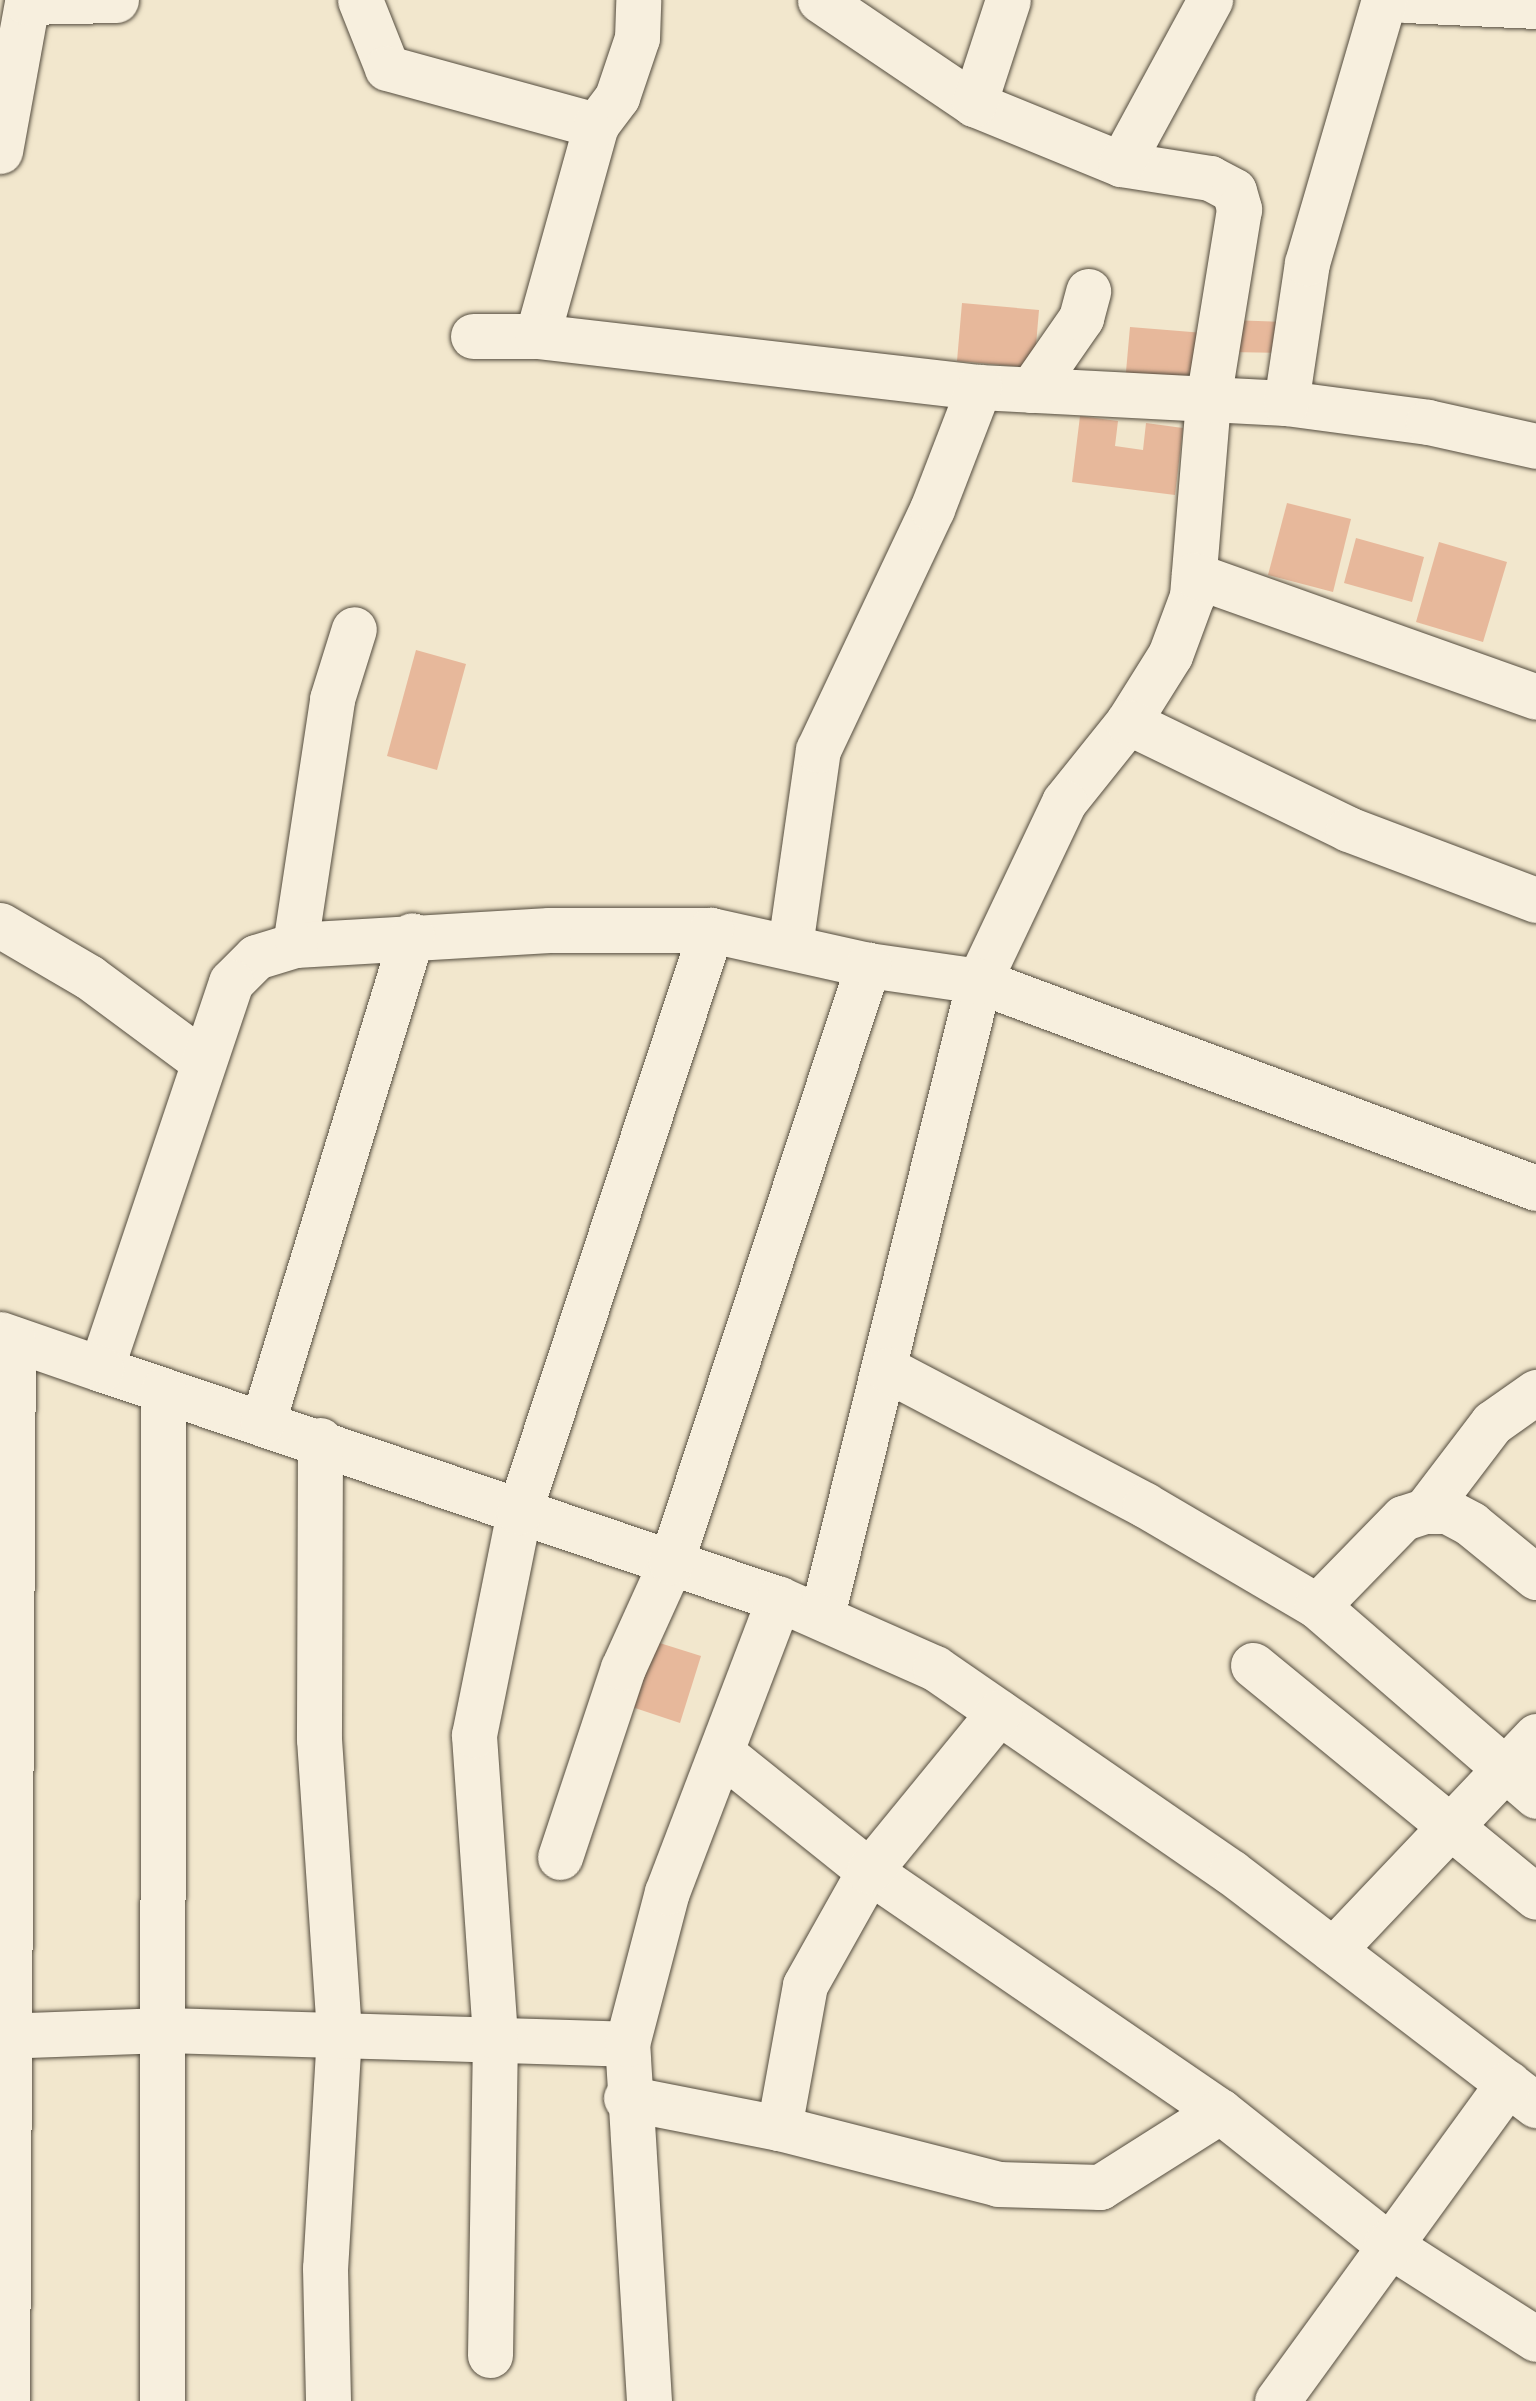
<!DOCTYPE html>
<style>
body{margin:0}
#map{position:relative;width:1536px;height:2401px;overflow:hidden;background:#f2e7cd;font-family:"Libre Caslon Text",serif}
div>[style]{position:absolute}
[style*='--x']{left:calc(var(--x)*1px);top:calc(var(--y)*1px);width:calc(var(--w)*1px);rotate:calc(var(--a)*1deg)}
.building>*{inset:0;background:#e7b89b}
.roads{filter:drop-shadow(0 0 2px #544c3e) drop-shadow(0 0 2px #544c3e)}
.minor>*{height:45px;margin:-22.5px;padding:0 22.5px;transform-origin:22.5px;border-radius:22.5px;background:#f7efde}
span{translate:-50% -50%;white-space:nowrap;text-align:center;line-height:1.15;-webkit-text-stroke:8px #f7efde;paint-order:stroke}
</style>
<div id="map">
<div class="building">
<i style="clip-path:polygon(962px 303px,1039px 310px,1034px 368px,957px 361px)"></i>
<i style="clip-path:polygon(1229px 320px,1285px 322px,1284px 353px,1228px 352px)"></i>
<i style="clip-path:polygon(1130px 327px,1204px 333px,1199px 390px,1125px 383px)"></i>
<i style="clip-path:polygon(1080px 416px,1118px 421px,1115px 446px,1143px 450px,1146px 423px,1183px 428px,1175px 495px,1072px 482px)"></i>
<i style="clip-path:polygon(1287px 503px,1351px 519px,1333px 592px,1268px 575px)"></i>
<i style="clip-path:polygon(1356px 538px,1424px 557px,1412px 602px,1344px 583px)"></i>
<i style="clip-path:polygon(1439px 542px,1507px 562px,1483px 642px,1416px 622px)"></i>
<i style="clip-path:polygon(416px 650px,466px 664px,437px 770px,387px 756px)"></i>
<i style="clip-path:polygon(647px 1639px,701px 1656px,680px 1723px,626px 1705px)"></i>
</div>
<div class="roads">
<div class="minor">
<i style="--x:360;--y:0;--w:73;--a:68.3"></i>
<i style="--x:387;--y:68;--w:217;--a:15.3"></i>
<i style="--x:596;--y:125;--w:219;--a:105.6"></i>
<i style="--x:820;--y:0;--w:186;--a:34"></i>
<i style="--x:974;--y:104;--w:159;--a:22.2"></i>
<i style="--x:1121;--y:164;--w:90;--a:8.9"></i>
<i style="--x:1210;--y:178;--w:27;--a:28"></i>
<i style="--x:1234;--y:191;--w:19;--a:74"></i>
<i style="--x:1239;--y:209;--w:194;--a:99.2"></i>
<i style="--x:1208;--y:401;--w:196;--a:94.7"></i>
<i style="--x:1192;--y:596;--w:63;--a:110.4"></i>
<i style="--x:1170;--y:655;--w:79;--a:122.1"></i>
<i style="--x:1128;--y:722;--w:102;--a:128.7"></i>
<i style="--x:1064;--y:802;--w:198;--a:115.4"></i>
<i style="--x:979;--y:981;--w:653;--a:103.91"></i>
<i style="--x:1405;--y:0;--w:131;--a:2.6"></i>
<i style="--x:974;--y:104;--w:109;--a:-71.9"></i>
<i style="--x:596;--y:125;--w:35;--a:-53"></i>
<i style="--x:617;--y:97;--w:62;--a:-71.3"></i>
<i style="--x:637;--y:38;--w:38;--a:-88"></i>
<i style="--x:0;--y:151;--w:151;--a:-79.7"></i>
<i style="--x:27;--y:2;--w:89;--a:-1.3"></i>
<i style="--x:1121;--y:164;--w:187;--a:-61.5"></i>
<i style="--x:473;--y:336;--w:64;--a:0"></i>
<i style="--x:537;--y:336;--w:445;--a:6.6"></i>
<i style="--x:979;--y:387;--w:307;--a:3"></i>
<i style="--x:1286;--y:403;--w:143;--a:7.6"></i>
<i style="--x:1428;--y:422;--w:111;--a:12.5"></i>
<i style="--x:1031;--y:390;--w:88;--a:-55.2"></i>
<i style="--x:1081;--y:318;--w:28;--a:-75"></i>
<i style="--x:1286;--y:403;--w:142;--a:-81.5"></i>
<i style="--x:1307;--y:263;--w:274;--a:-73.7"></i>
<i style="--x:1194;--y:575;--w:363;--a:19.6"></i>
<i style="--x:1128;--y:722;--w:245;--a:25.9"></i>
<i style="--x:1348;--y:829;--w:201;--a:20.7"></i>
<i style="--x:0;--y:925;--w:103;--a:30.3"></i>
<i style="--x:89;--y:977;--w:138;--a:36.5"></i>
<i style="--x:295;--y:945;--w:249;--a:-81.4"></i>
<i style="--x:332;--y:699;--w:73;--a:-72.6"></i>
<i style="--x:790;--y:946;--w:198;--a:-81.9"></i>
<i style="--x:818;--y:750;--w:267;--a:-64.7"></i>
<i style="--x:932;--y:509;--w:131;--a:-68.9"></i>
<i style="--x:1536;--y:1188;--w:594;--a:-159.61"></i>
<i style="--x:979;--y:981;--w:112;--a:-171.8"></i>
<i style="--x:868;--y:965;--w:161;--a:-167.4"></i>
<i style="--x:711;--y:930;--w:162;--a:180"></i>
<i style="--x:549;--y:930;--w:254;--a:176.6"></i>
<i style="--x:295;--y:945;--w:41;--a:162.9"></i>
<i style="--x:256;--y:957;--w:35;--a:135"></i>
<i style="--x:231;--y:982;--w:408;--a:108.6"></i>
<i style="--x:101;--y:1369;--w:716;--a:18.74"></i>
<i style="--x:779;--y:1599;--w:171;--a:23.9"></i>
<i style="--x:935;--y:1668;--w:359;--a:34.6"></i>
<i style="--x:1231;--y:1872;--w:384;--a:37.4"></i>
<i style="--x:0;--y:1334;--w:107;--a:19.1"></i>
<i style="--x:888;--y:1370;--w:290;--a:27.7"></i>
<i style="--x:1145;--y:1505;--w:199;--a:30.4"></i>
<i style="--x:1317;--y:1606;--w:290;--a:40.9"></i>
<i style="--x:263;--y:1421;--w:508;--a:-72.96"></i>
<i style="--x:320;--y:1440;--w:299;--a:90.2"></i>
<i style="--x:319;--y:1739;--w:296;--a:86.1"></i>
<i style="--x:339;--y:2034;--w:234;--a:93.4"></i>
<i style="--x:325;--y:2268;--w:133;--a:88.7"></i>
<i style="--x:1425;--y:1511;--w:111;--a:-52.7"></i>
<i style="--x:1492;--y:1423;--w:54;--a:-35.2"></i>
<i style="--x:1317;--y:1606;--w:123;--a:-45.7"></i>
<i style="--x:1403;--y:1518;--w:23;--a:-18"></i>
<i style="--x:1425;--y:1511;--w:22;--a:0"></i>
<i style="--x:1447;--y:1511;--w:27;--a:28"></i>
<i style="--x:1471;--y:1524;--w:84;--a:39.2"></i>
<i style="--x:1253;--y:1665;--w:366;--a:39.3"></i>
<i style="--x:723;--y:1754;--w:187;--a:38.7"></i>
<i style="--x:869;--y:1871;--w:425;--a:34.4"></i>
<i style="--x:1220;--y:2111;--w:212;--a:38.5"></i>
<i style="--x:1386;--y:2243;--w:178;--a:32.6"></i>
<i style="--x:560;--y:1857;--w:199;--a:-71.6"></i>
<i style="--x:623;--y:1668;--w:116;--a:-65.6"></i>
<i style="--x:671;--y:1562;--w:629;--a:-71.74"></i>
<i style="--x:1333;--y:1950;--w:295;--a:-46.5"></i>
<i style="--x:0;--y:2036;--w:165;--a:-2.1"></i>
<i style="--x:165;--y:2030;--w:462;--a:1.7"></i>
<i style="--x:626;--y:2098;--w:156;--a:11.1"></i>
<i style="--x:779;--y:2128;--w:226;--a:14.3"></i>
<i style="--x:998;--y:2184;--w:102;--a:1.7"></i>
<i style="--x:1100;--y:2187;--w:142;--a:-32.3"></i>
<i style="--x:779;--y:2128;--w:145;--a:-79.7"></i>
<i style="--x:805;--y:1985;--w:131;--a:-60.7"></i>
<i style="--x:869;--y:1871;--w:205;--a:-50.7"></i>
<i style="--x:490;--y:2355;--w:319;--a:-89.1"></i>
<i style="--x:495;--y:2036;--w:302;--a:-94"></i>
<i style="--x:474;--y:1735;--w:227;--a:-78.6"></i>
<i style="--x:519;--y:1512;--w:613;--a:-71.74"></i>
<i style="--x:7;--y:2401;--w:1062;--a:-89.68"></i>
<i style="--x:162;--y:2401;--w:1011;--a:-89.94"></i>
<i style="--x:649;--y:2401;--w:358;--a:-93.5"></i>
<i style="--x:627;--y:2044;--w:157;--a:-75.3"></i>
<i style="--x:667;--y:1892;--w:314;--a:-69.1"></i>
<i style="--x:1277;--y:2401;--w:393;--a:-54"></i>
</div>
</div>
</div>
